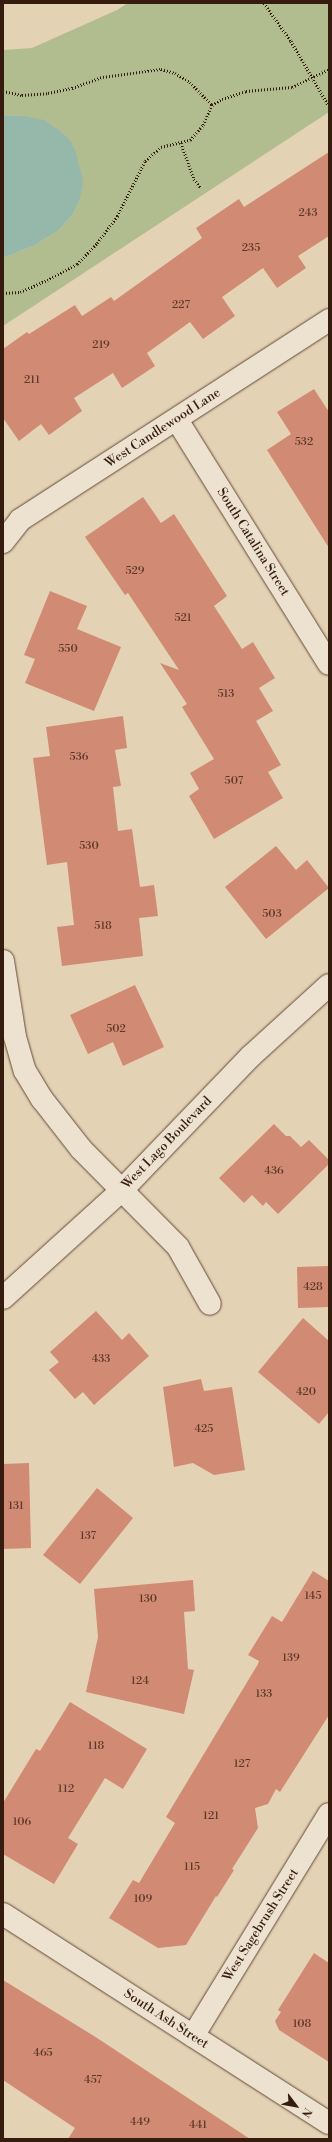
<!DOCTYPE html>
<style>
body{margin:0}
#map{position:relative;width:332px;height:2142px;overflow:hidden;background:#e4d2b5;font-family:"Libre Bodoni",serif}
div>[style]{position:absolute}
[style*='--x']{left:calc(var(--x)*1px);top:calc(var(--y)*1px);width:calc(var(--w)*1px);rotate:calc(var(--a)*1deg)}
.green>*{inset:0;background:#b2bd8f}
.water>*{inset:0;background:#95b8ab}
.building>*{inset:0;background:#d18a74}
.path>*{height:2.5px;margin-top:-1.25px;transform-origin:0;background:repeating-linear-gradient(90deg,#351c0e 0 1px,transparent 0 3px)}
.roads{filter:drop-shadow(0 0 1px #614a38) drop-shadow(0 0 1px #614a38)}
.street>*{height:22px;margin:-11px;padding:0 11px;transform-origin:11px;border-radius:11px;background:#ede2cf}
.secondary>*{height:22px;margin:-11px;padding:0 11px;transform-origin:11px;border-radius:11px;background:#ede2cf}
span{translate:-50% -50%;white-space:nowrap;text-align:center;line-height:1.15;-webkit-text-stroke:3px #ede2cf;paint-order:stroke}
.number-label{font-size:11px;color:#5c3828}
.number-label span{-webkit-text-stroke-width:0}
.street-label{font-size:13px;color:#351c0e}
.frame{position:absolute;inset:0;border:4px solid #351c0e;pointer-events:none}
.north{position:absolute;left:276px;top:2086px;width:40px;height:40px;-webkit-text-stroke:3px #ede2cf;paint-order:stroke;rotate:122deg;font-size:11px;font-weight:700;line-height:16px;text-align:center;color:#351c0e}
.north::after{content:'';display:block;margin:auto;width:14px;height:18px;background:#351c0e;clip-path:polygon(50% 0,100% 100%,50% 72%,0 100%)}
</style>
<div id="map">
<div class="green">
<i style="clip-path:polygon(128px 3px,329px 3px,329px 112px,3px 326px,3px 258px,35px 245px,58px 231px,73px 214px,80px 199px,23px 116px,3px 115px,3px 50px,32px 48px,117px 10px)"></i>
</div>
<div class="water">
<i style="clip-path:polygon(3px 115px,23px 116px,44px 120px,60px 131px,70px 140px,76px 153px,83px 181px,80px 199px,73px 214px,58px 231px,35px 245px,3px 258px)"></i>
</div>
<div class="building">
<i style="clip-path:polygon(329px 152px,329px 236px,298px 256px,306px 268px,277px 288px,263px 268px,222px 297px,235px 316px,203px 339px,190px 322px,147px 353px,155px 366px,122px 388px,113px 373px,74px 398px,82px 411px,49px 435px,41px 424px,19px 441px,3px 418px,3px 349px,27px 332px,29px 334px,75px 305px,82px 316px,111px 297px,114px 301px,202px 238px,196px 228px,239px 199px,244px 207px)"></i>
<i style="clip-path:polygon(314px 389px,329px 412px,329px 548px,267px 450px,291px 434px,277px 412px)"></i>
<i style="clip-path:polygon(143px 497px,161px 523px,174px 514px,227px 596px,214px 606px,242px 649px,253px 642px,275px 678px,259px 688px,273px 711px,256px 721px,281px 765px,268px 772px,283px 798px,214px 839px,189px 796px,199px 789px,190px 773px,214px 759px,182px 707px,187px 704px,160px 663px,179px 670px,128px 593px,125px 595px,85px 537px)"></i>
<i style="clip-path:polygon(50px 591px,87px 606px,77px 629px,121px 647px,94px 711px,25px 683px,35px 659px,24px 655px)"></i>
<i style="clip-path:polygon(123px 716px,127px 748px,115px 750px,121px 786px,113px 787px,118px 831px,132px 829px,140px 887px,154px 885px,158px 916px,139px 918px,143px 956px,62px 966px,57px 927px,74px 925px,67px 862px,47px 865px,33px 758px,50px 756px,46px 727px)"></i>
<i style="clip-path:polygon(276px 846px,296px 870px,307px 860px,329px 888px,266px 939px,225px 887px)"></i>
<i style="clip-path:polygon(135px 985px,164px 1047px,123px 1066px,113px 1042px,88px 1054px,70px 1015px)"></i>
<i style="clip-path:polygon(274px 1124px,286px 1136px,290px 1136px,301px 1147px,309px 1140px,329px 1160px,329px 1164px,278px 1214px,266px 1202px,263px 1206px,252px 1195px,244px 1203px,219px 1178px)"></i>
<i style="clip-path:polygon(329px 1266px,329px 1307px,298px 1308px,297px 1267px)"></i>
<i style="clip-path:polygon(96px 1311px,122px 1340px,129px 1333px,149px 1356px,94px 1405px,83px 1392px,75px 1399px,49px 1370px,59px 1362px,50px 1352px)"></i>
<i style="clip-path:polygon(303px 1318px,329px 1341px,329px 1412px,319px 1424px,258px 1372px)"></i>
<i style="clip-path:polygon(201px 1379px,204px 1391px,232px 1387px,245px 1470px,214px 1475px,193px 1463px,174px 1467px,163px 1387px)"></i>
<i style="clip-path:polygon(29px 1463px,31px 1548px,3px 1549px,3px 1464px)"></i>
<i style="clip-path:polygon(97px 1488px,133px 1518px,80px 1584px,43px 1555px)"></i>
<i style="clip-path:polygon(313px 1571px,329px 1581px,329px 1715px,280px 1792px,276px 1789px,268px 1804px,255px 1808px,258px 1828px,232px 1869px,234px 1870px,217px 1897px,216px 1896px,186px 1945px,158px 1948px,109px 1918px,133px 1880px,139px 1883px,175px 1823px,166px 1817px,258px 1664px,259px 1661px,248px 1655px,272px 1616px,282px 1622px)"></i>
<i style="clip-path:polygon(193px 1580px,195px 1611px,184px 1612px,188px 1669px,194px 1670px,184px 1714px,86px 1692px,98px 1637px,94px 1589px)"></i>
<i style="clip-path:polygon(70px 1702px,147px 1749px,123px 1789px,105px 1778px,68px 1838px,78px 1844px,54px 1884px,3px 1854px,3px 1803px,36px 1749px,40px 1751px)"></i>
<i style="clip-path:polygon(314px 1953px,329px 1963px,329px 2062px,279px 2030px,275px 2021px,281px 2012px,278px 2010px)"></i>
<i style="clip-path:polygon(3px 1980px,94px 2036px,250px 2139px,68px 2139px,75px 2128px,3px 2080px)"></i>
</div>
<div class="path">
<i style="--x:264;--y:3;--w:47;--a:54.6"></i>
<i style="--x:291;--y:41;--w:75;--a:59.7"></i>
<i style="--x:3;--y:91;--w:19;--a:12"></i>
<i style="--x:22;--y:95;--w:26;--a:-4"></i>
<i style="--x:48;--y:93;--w:25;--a:-12"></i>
<i style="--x:72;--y:88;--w:33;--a:-20"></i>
<i style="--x:103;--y:77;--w:59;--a:-7.9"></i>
<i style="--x:161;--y:69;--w:15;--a:16"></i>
<i style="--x:175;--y:73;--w:17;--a:31"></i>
<i style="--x:190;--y:82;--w:32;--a:46"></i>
<i style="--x:181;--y:143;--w:38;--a:70"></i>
<i style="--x:194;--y:179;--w:11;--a:52"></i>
<i style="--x:3;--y:293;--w:17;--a:-3"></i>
<i style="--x:20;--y:292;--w:30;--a:-24"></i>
<i style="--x:47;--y:280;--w:34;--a:-28"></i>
<i style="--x:77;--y:264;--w:29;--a:-46"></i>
<i style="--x:97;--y:243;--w:34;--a:-53"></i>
<i style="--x:117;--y:216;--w:62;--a:-63"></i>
<i style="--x:145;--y:161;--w:21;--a:-41"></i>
<i style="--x:161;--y:147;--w:30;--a:-14"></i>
<i style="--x:190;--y:140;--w:20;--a:-49"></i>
<i style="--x:203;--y:125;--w:22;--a:-66"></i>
<i style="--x:212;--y:105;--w:12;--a:-31"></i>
<i style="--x:222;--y:99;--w:25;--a:-18"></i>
<i style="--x:246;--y:91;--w:46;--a:-5"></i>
<i style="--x:292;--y:87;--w:41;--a:-25.9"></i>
</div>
<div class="roads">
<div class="street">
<i style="--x:177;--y:420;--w:287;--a:58.1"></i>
<i style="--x:3;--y:542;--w:28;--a:-52"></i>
<i style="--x:20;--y:520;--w:368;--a:-32.9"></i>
<i style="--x:3;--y:961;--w:77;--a:81"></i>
<i style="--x:15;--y:1037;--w:35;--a:74"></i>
<i style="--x:25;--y:1071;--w:33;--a:59"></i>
<i style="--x:42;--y:1099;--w:63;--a:52"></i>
<i style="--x:81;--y:1149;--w:138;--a:45.3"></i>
<i style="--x:178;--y:1247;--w:65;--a:60.7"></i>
<i style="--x:3;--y:1914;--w:387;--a:32.7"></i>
<i style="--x:193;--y:2036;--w:260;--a:-58.5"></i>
</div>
<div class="secondary">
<i style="--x:3;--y:1298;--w:161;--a:-42.2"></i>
<i style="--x:122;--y:1190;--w:186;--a:-46.1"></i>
<i style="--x:251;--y:1056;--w:105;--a:-42.3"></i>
</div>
</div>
<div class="number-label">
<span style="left:308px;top:213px">243</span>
<span style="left:251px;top:248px">235</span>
<span style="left:181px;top:305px">227</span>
<span style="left:101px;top:345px">219</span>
<span style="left:32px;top:380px">211</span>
<span style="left:304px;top:442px">532</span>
<span style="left:135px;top:571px">529</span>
<span style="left:183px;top:618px">521</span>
<span style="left:68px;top:649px">550</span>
<span style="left:226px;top:694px">513</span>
<span style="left:79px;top:757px">536</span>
<span style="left:234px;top:781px">507</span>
<span style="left:89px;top:846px">530</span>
<span style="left:272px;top:914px">503</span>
<span style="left:103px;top:926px">518</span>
<span style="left:116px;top:1029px">502</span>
<span style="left:274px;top:1171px">436</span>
<span style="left:313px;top:1287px">428</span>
<span style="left:101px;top:1359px">433</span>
<span style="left:306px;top:1392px">420</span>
<span style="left:204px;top:1429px">425</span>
<span style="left:16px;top:1506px">131</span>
<span style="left:88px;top:1536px">137</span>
<span style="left:313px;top:1596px">145</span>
<span style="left:148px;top:1599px">130</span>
<span style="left:291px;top:1658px">139</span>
<span style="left:140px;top:1681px">124</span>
<span style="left:264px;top:1694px">133</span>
<span style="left:96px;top:1746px">118</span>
<span style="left:242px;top:1764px">127</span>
<span style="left:66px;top:1789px">112</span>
<span style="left:211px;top:1816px">121</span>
<span style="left:22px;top:1822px">106</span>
<span style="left:192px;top:1867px">115</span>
<span style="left:143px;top:1899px">109</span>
<span style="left:302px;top:2024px">108</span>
<span style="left:43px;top:2053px">465</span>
<span style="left:93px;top:2080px">457</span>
<span style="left:140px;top:2122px">449</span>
<span style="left:198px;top:2125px">441</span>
</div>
<div class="street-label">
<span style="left:163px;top:428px;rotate:-33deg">West Candlewood Lane</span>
<span style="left:253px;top:542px;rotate:58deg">South Catalina Street</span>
<span style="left:167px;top:1143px;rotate:-46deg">West Lago Boulevard</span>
<span style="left:261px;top:1925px;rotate:-58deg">West Sagebrush Street</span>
<span style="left:166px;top:2019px;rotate:33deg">South Ash Street</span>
</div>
<div class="frame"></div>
<div class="north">N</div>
</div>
